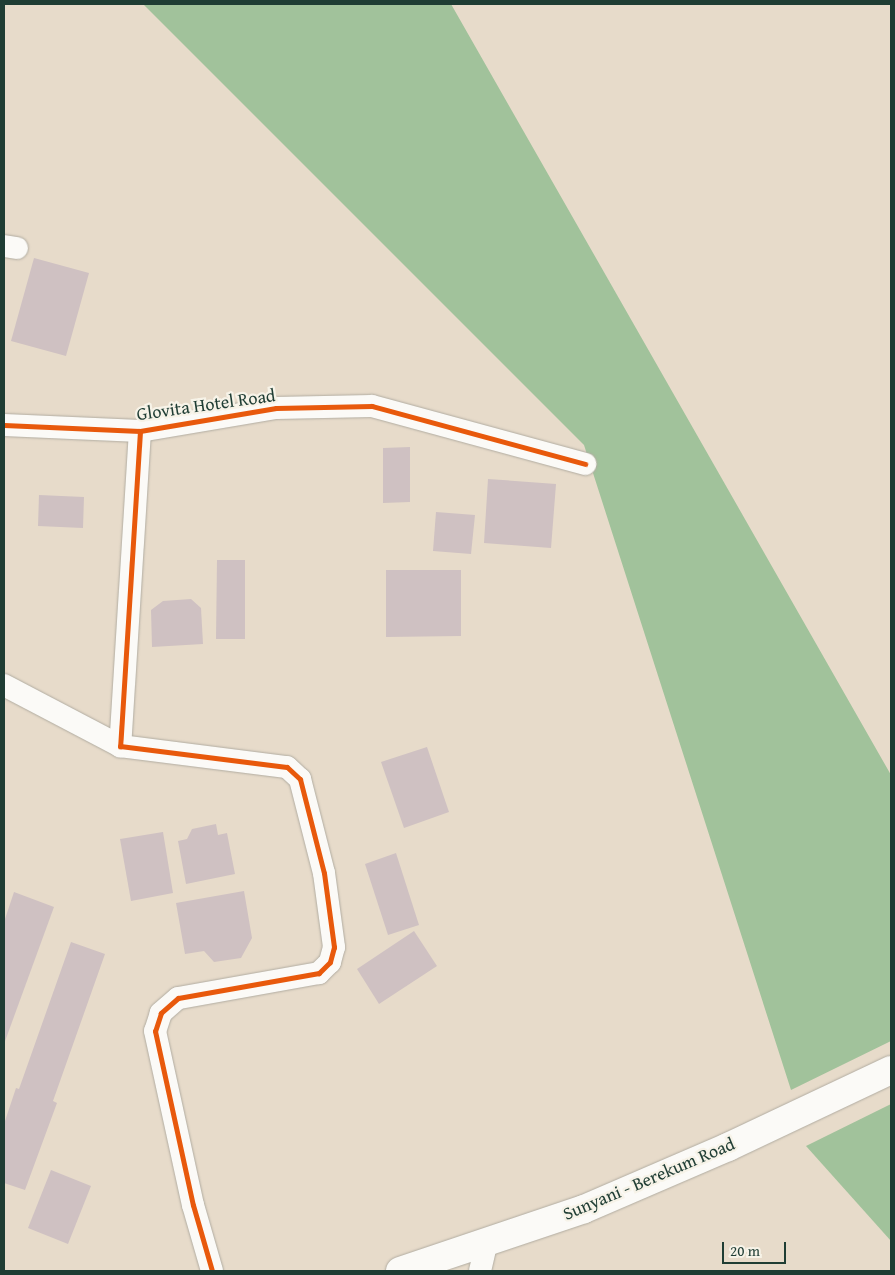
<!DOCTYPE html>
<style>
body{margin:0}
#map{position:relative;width:895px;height:1275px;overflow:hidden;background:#e7dbca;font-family:"Gentium Book Plus",serif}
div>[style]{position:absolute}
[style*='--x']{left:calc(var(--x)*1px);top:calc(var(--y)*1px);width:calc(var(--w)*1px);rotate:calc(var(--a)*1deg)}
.forest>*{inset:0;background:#a1c29b}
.building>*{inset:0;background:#cfc1c2}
.roads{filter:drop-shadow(0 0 1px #b1aca1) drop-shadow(0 0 1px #b1aca1)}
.minor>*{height:22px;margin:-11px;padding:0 11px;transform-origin:11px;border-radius:11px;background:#fbfaf7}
.major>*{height:28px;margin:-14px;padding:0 14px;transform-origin:14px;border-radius:14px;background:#fbfaf7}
.cycleway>*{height:5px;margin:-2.5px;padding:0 2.5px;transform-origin:2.5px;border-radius:2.5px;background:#e8590c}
span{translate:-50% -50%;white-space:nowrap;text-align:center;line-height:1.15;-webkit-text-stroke:4.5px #f7f3e8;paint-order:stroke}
.street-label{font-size:18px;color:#1f3d34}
.frame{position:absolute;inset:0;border:5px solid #1f3d34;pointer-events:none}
.scale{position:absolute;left:722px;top:1242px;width:64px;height:22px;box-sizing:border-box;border:2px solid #1f3d34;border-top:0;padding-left:6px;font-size:15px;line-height:18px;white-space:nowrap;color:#1f3d34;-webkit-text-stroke:4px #f7f3e8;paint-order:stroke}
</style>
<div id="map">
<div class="forest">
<i style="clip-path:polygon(143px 4px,451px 4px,891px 775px,891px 1041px,791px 1090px,584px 445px)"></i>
<i style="clip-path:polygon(891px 1104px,891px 1241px,806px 1146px)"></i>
</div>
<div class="building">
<i style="clip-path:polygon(34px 258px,89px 273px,66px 356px,11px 341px)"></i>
<i style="clip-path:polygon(410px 447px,410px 502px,383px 503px,383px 448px)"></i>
<i style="clip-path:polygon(488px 479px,556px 484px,551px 548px,484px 543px)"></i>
<i style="clip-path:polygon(39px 495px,84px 497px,83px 528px,38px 526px)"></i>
<i style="clip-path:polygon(436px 512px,475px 515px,471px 554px,433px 551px)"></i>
<i style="clip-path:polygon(217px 560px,245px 560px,245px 639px,216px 639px)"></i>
<i style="clip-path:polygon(386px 570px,461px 570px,461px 636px,386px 637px)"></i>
<i style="clip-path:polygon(191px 599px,201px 608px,203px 644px,152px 647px,151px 610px,163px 601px)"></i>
<i style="clip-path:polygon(427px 747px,449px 812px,404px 828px,381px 762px)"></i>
<i style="clip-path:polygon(216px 824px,218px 835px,227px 833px,235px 874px,186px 884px,178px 841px,187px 839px,192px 829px)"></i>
<i style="clip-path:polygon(163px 832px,173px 893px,131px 901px,120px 839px)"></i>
<i style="clip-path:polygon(396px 853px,419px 925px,388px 935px,365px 864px)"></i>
<i style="clip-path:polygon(244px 891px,252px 938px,241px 958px,214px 962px,204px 951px,185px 954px,176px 903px)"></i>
<i style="clip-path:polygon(14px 892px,54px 907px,4px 1044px,4px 922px)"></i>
<i style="clip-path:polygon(414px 931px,437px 966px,379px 1004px,357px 969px)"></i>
<i style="clip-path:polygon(71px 942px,105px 954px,53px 1101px,57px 1103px,25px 1190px,4px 1183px,4px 1124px,16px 1088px,19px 1089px)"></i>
<i style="clip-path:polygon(51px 1170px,91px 1186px,68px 1244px,28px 1228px)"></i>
</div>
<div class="roads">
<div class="minor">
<i style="--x:4;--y:246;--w:13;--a:9"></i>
<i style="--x:4;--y:425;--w:136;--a:2.5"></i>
<i style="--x:140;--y:431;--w:138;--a:-9.6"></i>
<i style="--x:276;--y:408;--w:96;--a:-1.2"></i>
<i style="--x:372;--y:406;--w:221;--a:15.2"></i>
<i style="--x:140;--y:431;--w:316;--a:93.6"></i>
<i style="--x:120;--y:746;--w:168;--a:7.2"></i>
<i style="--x:287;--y:767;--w:18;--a:43"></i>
<i style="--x:300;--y:779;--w:97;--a:75.7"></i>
<i style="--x:324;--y:873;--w:75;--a:82.3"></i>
<i style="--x:334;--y:947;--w:16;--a:105"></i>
<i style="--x:330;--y:962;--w:16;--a:135"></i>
<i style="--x:319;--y:973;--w:143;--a:169.9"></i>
<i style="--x:178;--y:998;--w:23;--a:139"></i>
<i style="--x:161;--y:1013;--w:19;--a:108"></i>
<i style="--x:155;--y:1031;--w:178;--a:77.7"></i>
<i style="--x:193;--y:1205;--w:69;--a:73.9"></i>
<i style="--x:4;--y:685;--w:131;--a:27.7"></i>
<i style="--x:480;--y:1271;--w:31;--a:-77"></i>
</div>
<div class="major">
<i style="--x:400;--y:1271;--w:194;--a:-18.6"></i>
<i style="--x:584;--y:1209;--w:157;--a:-23.3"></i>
<i style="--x:728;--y:1147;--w:180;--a:-25.3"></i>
</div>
</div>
<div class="cycleway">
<i style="--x:4;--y:425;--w:136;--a:2.5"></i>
<i style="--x:140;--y:431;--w:138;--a:-9.6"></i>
<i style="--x:276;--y:408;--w:96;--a:-1.2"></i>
<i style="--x:372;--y:406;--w:221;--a:15.2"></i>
<i style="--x:140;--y:431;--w:316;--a:93.6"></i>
<i style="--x:120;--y:746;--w:168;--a:7.2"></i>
<i style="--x:287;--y:767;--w:18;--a:43"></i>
<i style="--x:300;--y:779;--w:97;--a:75.7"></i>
<i style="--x:324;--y:873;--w:75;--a:82.3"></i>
<i style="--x:334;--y:947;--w:16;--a:105"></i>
<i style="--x:330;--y:962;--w:16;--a:135"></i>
<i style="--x:319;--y:973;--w:143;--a:169.9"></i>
<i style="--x:178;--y:998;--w:23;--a:139"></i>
<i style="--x:161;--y:1013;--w:19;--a:108"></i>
<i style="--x:155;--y:1031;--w:178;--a:77.7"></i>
<i style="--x:193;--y:1205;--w:69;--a:73.9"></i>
</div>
<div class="street-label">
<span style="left:206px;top:405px;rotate:-8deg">Glovita Hotel Road</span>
<span style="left:649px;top:1179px;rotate:-23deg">Sunyani - Berekum Road</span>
</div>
<div class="frame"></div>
<div class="scale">20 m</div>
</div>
